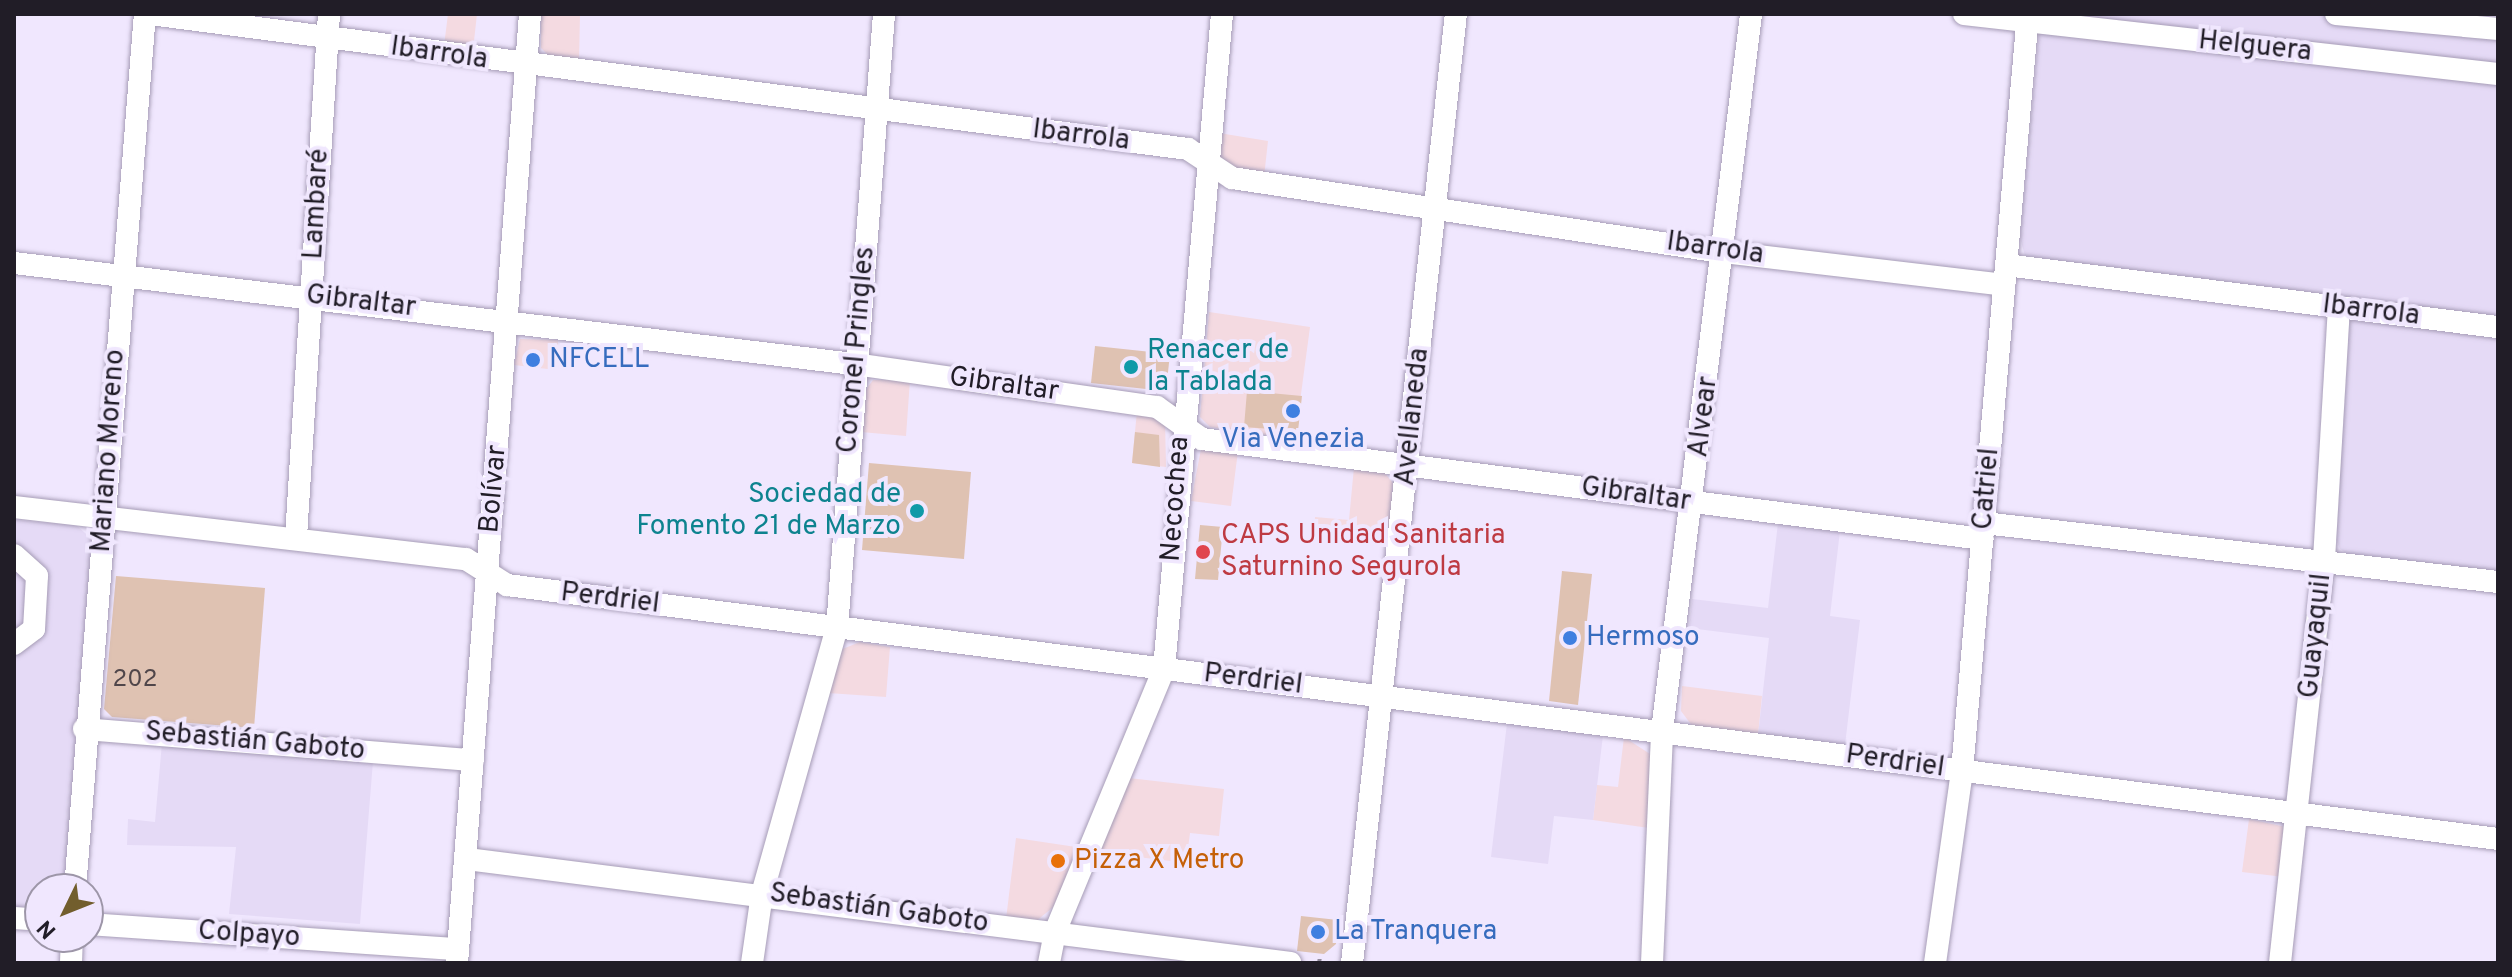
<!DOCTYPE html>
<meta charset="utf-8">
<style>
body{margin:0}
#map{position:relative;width:2512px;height:977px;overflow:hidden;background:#f0e7fe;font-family:Overpass,sans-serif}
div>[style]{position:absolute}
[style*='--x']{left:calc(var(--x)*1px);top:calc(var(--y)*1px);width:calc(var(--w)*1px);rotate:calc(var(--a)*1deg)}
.commercial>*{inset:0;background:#f4dae1}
.built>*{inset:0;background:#e5daf6}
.building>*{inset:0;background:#dfc2b2}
.path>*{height:4px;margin-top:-2px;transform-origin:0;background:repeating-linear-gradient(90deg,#918a9b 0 4px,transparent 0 8px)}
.roads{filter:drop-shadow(0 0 2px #a69cb6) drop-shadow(0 0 2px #a69cb6)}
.minor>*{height:22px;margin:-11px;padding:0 11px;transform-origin:11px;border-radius:11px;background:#fff}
.dots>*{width:22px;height:22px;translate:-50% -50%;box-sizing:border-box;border:4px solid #f0e7fe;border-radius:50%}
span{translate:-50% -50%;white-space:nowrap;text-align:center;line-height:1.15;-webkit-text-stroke:8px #f0e7fe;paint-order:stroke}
.number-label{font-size:24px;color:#50464a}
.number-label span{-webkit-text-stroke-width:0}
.street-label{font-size:28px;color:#211d27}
.culture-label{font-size:28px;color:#0d838f}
.left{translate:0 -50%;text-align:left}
.right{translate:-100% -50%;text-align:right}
.shop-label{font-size:28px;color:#366cbe}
.health-label{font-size:28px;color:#be3a42}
.food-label{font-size:28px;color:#c56008}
.frame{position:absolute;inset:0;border:16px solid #211d27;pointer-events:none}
.north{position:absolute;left:24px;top:873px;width:80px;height:80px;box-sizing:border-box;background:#f0e7fe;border:2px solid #9d96a8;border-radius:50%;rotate:227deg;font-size:22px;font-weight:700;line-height:32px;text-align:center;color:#211d27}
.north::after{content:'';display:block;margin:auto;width:28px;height:36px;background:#725e2d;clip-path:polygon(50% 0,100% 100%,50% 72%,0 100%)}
</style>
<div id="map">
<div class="commercial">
<i style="clip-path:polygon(448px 14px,477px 14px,473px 50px,444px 46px)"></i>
<i style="clip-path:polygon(541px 14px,580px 14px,579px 62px,552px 59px,541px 48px)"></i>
<i style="clip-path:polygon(1219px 133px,1268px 141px,1264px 177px,1230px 167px,1220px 156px)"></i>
<i style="clip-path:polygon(1209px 312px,1310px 327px,1295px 439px,1210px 427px,1200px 417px)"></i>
<i style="clip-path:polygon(520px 339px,558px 340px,556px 370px,514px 365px)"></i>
<i style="clip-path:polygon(873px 380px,910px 380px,906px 436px,861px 432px,865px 391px)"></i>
<i style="clip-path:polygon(1137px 411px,1165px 419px,1166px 467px,1132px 463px)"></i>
<i style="clip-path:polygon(1201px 449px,1238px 451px,1231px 506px,1191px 501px)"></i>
<i style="clip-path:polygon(1354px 467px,1384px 472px,1393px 483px,1388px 547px,1314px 538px,1315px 517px,1349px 520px)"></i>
<i style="clip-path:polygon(860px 642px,890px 647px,886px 697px,828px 693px,840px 650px)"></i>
<i style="clip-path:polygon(1682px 686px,1762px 696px,1758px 735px,1693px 727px,1681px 711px)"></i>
<i style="clip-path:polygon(1624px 737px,1650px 754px,1649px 828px,1593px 820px,1597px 785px,1618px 787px)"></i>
<i style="clip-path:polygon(1129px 778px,1224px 789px,1219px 836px,1190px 833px,1186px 863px,1098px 852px)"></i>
<i style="clip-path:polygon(2249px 819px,2286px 827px,2284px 877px,2242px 872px)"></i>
<i style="clip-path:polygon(1016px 838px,1076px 847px,1057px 904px,1035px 922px,1006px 919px)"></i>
</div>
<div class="built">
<i style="clip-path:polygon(2041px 14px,2498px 14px,2498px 575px,2352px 557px,2340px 549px,2334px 535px,2350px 303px,2025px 256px,2020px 238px)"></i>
<i style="clip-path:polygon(14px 520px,76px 525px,93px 540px,66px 889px,40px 889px,40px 911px,14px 909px)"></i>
<i style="clip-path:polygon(1778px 523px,1840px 531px,1830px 616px,1860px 620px,1845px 745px,1758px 735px,1769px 638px,1689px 628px,1692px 599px,1768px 608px)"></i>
<i style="clip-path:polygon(1507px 723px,1603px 735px,1593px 820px,1554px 816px,1548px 864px,1491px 857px)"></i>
<i style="clip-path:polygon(162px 743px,373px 761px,360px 924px,229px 914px,236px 847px,127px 845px,128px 819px,155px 822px)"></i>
</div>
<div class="building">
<i style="clip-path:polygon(1095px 346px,1170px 354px,1167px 381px,1155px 390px,1091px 383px)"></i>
<i style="clip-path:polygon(1247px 391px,1302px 396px,1298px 431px,1244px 427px)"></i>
<i style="clip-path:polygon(1135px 432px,1159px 435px,1160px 467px,1132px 463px)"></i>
<i style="clip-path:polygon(869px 463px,971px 472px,964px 559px,862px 550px)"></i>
<i style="clip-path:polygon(1200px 525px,1223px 527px,1218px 580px,1195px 579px)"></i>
<i style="clip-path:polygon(1562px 571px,1592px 574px,1578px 705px,1549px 701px)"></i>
<i style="clip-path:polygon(116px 576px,265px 588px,254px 728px,112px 717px,104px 709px)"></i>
<i style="clip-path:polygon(1301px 916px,1338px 920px,1336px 944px,1324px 954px,1297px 951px)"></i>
</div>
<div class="path">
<i style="--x:1319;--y:963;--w:6;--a:-81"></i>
</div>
<div class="roads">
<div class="minor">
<i style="--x:150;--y:14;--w:1047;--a:7.41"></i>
<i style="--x:1188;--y:149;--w:53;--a:33.4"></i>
<i style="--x:1232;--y:178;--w:498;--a:8.6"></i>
<i style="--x:1724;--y:252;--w:282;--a:6.7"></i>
<i style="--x:1964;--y:14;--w:537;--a:6.41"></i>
<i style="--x:2336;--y:14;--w:163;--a:5.3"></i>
<i style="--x:14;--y:263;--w:846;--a:6.86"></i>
<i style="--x:854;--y:364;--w:306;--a:8.1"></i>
<i style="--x:1157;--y:407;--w:55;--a:35.4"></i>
<i style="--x:1202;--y:439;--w:787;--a:7.3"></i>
<i style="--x:2006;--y:265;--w:496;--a:7.2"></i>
<i style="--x:14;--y:507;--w:455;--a:6.6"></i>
<i style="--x:466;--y:559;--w:49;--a:32.4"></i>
<i style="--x:507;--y:585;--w:2007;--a:7.27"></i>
<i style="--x:1984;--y:523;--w:517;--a:6.55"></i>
<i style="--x:296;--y:537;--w:524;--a:-86.39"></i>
<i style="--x:14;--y:555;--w:31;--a:42"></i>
<i style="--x:37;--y:576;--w:53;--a:93.2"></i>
<i style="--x:34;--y:629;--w:25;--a:143"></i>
<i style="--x:84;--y:729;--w:390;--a:4.6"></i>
<i style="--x:467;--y:859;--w:830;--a:7.2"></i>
<i style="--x:75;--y:889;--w:878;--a:-85.43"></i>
<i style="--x:14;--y:918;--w:26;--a:4"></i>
<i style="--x:88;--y:924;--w:371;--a:3.9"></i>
<i style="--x:71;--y:963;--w:26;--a:-88"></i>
<i style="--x:457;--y:963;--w:952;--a:-85.6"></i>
<i style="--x:752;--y:963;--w:70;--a:-81.8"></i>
<i style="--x:762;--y:894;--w:276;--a:-74.3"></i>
<i style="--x:837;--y:628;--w:616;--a:-85.62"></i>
<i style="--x:1049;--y:963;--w:32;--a:-79"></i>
<i style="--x:1055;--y:932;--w:285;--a:-67.5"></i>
<i style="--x:1164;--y:669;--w:658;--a:-84.94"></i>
<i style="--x:1352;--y:963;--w:955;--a:-83.75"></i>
<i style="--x:1652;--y:963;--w:232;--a:-87.5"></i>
<i style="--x:1662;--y:731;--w:723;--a:-82.92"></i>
<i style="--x:1935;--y:963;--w:194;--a:-82"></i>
<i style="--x:1962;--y:771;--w:760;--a:-85.02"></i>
<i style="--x:2280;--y:963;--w:406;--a:-83.8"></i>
<i style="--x:2324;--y:559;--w:252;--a:-86.6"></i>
</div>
</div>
<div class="dots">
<i style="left:533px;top:360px;background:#3f7fe0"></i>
<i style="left:1131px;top:367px;background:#0f9aa8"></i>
<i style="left:1293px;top:411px;background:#3f7fe0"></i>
<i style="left:917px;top:511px;background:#0f9aa8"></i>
<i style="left:1203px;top:552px;background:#e0444e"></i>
<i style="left:1570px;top:638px;background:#3f7fe0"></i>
<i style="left:1058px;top:861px;background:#e8710a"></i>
<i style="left:1318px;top:932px;background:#3f7fe0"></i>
</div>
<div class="number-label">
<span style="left:135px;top:681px">202</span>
</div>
<div class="street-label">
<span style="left:2255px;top:47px;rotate:6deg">Helguera</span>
<span style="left:439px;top:54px;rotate:8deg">Ibarrola</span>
<span style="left:1081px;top:136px;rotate:7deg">Ibarrola</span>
<span style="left:317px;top:204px;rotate:-87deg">Lambaré</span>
<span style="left:1715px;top:249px;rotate:8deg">Ibarrola</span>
<span style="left:361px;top:302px;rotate:7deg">Gibraltar</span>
<span style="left:2371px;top:311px;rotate:7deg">Ibarrola</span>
<span style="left:857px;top:350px;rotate:-85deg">Coronel Pringles</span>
<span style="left:1004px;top:385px;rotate:8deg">Gibraltar</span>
<span style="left:1413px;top:417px;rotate:-84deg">Avellaneda</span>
<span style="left:1704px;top:417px;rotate:-83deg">Alvear</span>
<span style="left:109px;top:451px;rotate:-86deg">Mariano Moreno</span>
<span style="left:494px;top:489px;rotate:-85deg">Bolívar</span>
<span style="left:1987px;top:489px;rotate:-85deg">Catriel</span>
<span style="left:1636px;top:495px;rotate:8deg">Gibraltar</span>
<span style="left:1176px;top:499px;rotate:-86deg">Necochea</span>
<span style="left:610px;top:599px;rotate:7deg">Perdriel</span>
<span style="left:2316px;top:636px;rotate:-84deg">Guayaquil</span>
<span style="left:1253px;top:680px;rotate:7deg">Perdriel</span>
<span style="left:255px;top:742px;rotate:5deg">Sebastián Gaboto</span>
<span style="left:1895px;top:762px;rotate:8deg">Perdriel</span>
<span style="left:879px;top:909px;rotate:8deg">Sebastián Gaboto</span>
<span style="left:249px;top:935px;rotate:4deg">Colpayo</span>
</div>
<div class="culture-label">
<span class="left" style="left:1147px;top:367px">Renacer de<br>la Tablada</span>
<span class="right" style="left:901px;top:511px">Sociedad de<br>Fomento 21 de Marzo</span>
</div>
<div class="shop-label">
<span class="left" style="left:549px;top:360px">NFCELL</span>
<span style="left:1293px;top:440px">Via Venezia</span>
<span class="left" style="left:1586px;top:638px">Hermoso</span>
<span class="left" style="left:1334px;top:932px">La Tranquera</span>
</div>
<div class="health-label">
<span class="left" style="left:1221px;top:552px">CAPS Unidad Sanitaria<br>Saturnino Segurola</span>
</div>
<div class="food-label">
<span class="left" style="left:1074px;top:861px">Pizza X Metro</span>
</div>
<div class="frame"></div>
<div class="north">N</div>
</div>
